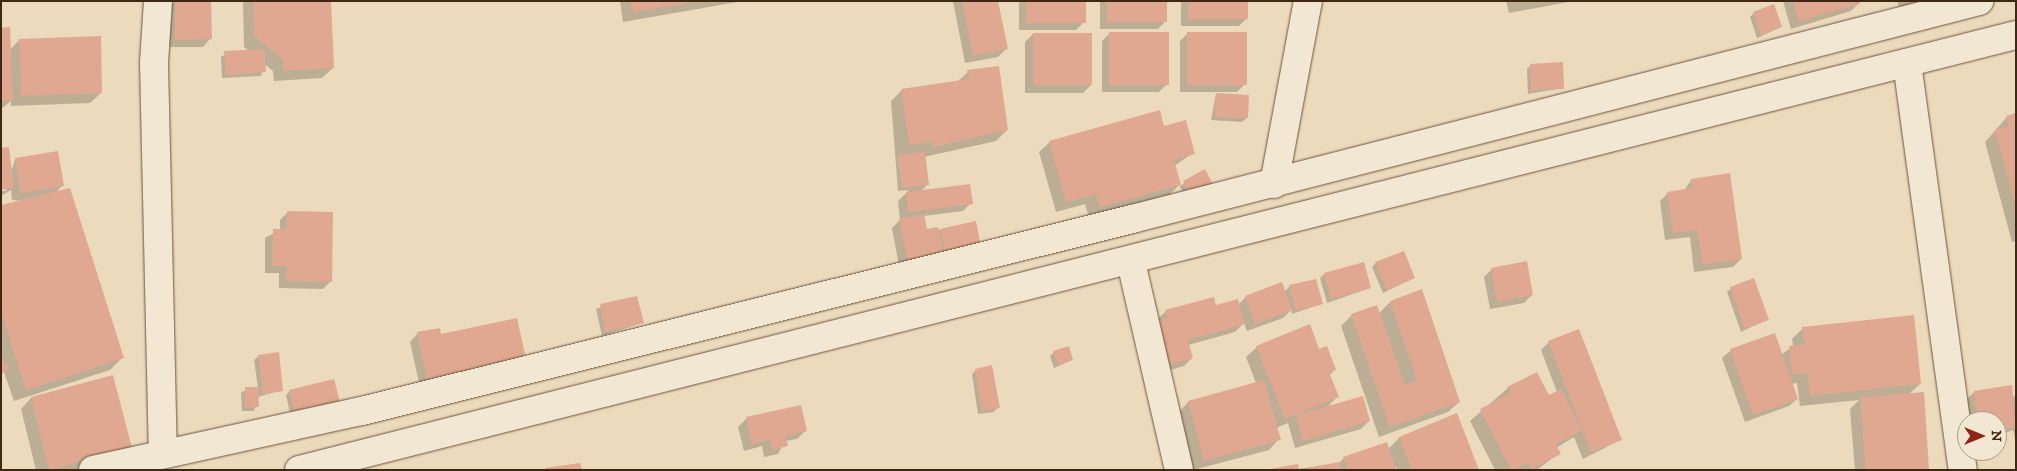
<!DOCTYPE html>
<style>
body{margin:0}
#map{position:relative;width:2017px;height:471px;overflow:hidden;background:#ebdabb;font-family:"IM FELL DW Pica",serif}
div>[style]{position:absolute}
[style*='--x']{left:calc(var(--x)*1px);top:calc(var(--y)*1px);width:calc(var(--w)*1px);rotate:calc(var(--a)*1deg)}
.shadow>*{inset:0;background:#0003}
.building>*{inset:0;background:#e1a891}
.roads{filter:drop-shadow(0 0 1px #69543e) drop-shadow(0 0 1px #69543e)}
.minor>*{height:28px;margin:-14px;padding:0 14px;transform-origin:14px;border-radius:14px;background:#f2e7d3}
span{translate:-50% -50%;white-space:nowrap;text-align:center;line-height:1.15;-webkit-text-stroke:4px #f2e7d3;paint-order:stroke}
.frame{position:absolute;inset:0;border:2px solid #3e2814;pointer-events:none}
.north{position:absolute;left:1957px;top:411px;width:50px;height:50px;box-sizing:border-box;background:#f2e7d3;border:1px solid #aa9b87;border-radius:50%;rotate:90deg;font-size:14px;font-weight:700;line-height:20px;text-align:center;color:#3e2814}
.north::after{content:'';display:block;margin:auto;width:18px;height:22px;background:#8f2418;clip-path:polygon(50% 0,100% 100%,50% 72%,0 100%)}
</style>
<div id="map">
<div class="shadow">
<i style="clip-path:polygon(174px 1px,210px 1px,210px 39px,203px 47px,168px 47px,167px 8px)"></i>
<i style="clip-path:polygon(243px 1px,329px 1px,333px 68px,322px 78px,274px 81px,273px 71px,264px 64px,261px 76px,222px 78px,221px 56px,249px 51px,244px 47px)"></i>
<i style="clip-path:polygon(620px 1px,743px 1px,623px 22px)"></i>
<i style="clip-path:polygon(953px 1px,997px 1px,1006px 49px,998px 57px,965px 63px)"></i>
<i style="clip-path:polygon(1019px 1px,1084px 1px,1084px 22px,1076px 30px,1019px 30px)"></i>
<i style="clip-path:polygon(1100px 1px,1166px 1px,1166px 21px,1158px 29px,1100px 29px)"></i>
<i style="clip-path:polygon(1181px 1px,1247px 1px,1247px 18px,1239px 26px,1181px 26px)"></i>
<i style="clip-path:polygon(1506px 1px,1574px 1px,1509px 13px)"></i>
<i style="clip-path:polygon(1783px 1px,1858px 1px,1859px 3px,1851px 11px,1791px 29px)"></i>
<i style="clip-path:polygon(1897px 1px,1936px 1px,1901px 13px)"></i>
<i style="clip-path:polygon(1754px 13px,1781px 27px,1757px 38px,1750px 17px)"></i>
<i style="clip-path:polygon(1px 29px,10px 50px,19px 40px,101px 93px,90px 103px,11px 106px,11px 101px,1px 109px)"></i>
<i style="clip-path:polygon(1110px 33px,1167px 84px,1159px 92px,1102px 92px,1102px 41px)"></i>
<i style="clip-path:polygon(1188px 33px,1245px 84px,1237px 92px,1180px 92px,1180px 41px)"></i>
<i style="clip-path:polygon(1033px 34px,1091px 85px,1083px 93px,1025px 93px,1025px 42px)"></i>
<i style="clip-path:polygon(1531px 65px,1563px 88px,1528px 94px,1527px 69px)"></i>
<i style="clip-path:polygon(968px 72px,1007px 130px,996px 141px,924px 157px,928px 184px,921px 191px,971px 203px,963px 211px,923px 216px,926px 230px,941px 230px,980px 246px,900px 271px,892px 228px,900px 220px,898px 201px,909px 190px,898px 191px,891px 101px,901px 91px,957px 82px)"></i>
<i style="clip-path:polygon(1216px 94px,1247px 118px,1242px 122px,1211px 120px)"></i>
<i style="clip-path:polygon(2016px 114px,2016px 241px,2012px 242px,1985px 142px,2007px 117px)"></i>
<i style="clip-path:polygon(1163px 127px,1193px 153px,1174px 166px,1180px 186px,1205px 170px,1189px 203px,1179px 185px,1169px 195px,1089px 217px,1085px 204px,1056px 212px,1039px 152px,1050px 142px)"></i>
<i style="clip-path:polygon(15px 159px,62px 186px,55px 193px,122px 358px,110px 370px,14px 401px,4px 372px,1px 375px,1px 206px,24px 201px,12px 200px,11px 190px,1px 196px,1px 191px,6px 191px)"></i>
<i style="clip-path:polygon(1691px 180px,1741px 259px,1733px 267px,1694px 272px,1690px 237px,1665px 240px,1660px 201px,1668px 193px,1684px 191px)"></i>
<i style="clip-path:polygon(288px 212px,331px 281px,323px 289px,279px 288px,279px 273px,265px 273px,265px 238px,280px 230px,280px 220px)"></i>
<i style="clip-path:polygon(1376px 263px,1414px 278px,1383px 293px,1372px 267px)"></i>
<i style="clip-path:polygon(1492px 269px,1532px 295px,1524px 303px,1490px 309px,1484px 277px)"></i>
<i style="clip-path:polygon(1324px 274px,1370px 288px,1327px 303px,1320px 278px)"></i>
<i style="clip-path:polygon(1290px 286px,1321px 304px,1292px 314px,1291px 310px,1283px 318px,1247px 331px,1244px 323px,1235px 332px,1188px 345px,1192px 358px,1184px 366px,1157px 374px,1158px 319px,1166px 311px,1238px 305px,1246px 297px,1284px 292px)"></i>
<i style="clip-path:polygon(1731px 288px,1768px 319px,1741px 332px,1727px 292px)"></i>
<i style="clip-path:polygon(636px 297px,642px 323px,602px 336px,596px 309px)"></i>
<i style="clip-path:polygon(1390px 302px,1459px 402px,1448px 412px,1379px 437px,1341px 326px,1352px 315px,1379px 313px)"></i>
<i style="clip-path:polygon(1803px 328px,1920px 384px,1909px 394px,1928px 470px,1855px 470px,1850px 409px,1859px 400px,1800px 406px,1797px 383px,1791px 384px,1797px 399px,1789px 406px,1745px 422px,1722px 358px,1730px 351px,1774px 335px,1781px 355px,1793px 346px,1792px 339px)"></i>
<i style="clip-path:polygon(417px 334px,440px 336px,524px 359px,420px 387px,410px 342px)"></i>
<i style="clip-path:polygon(1549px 342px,1620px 440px,1583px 459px,1574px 437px,1556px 448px,1559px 453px,1537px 470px,1495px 470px,1470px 421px,1508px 388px,1536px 373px,1548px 397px,1557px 392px,1541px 350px)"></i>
<i style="clip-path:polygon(1257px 347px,1319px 351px,1335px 369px,1329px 376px,1337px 397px,1326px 408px,1369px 421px,1361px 429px,1295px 448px,1288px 423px,1276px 428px,1279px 439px,1269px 450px,1193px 470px,1178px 413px,1188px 402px,1256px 383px,1246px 357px)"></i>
<i style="clip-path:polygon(1054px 352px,1072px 360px,1054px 368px,1050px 356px)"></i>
<i style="clip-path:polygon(259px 356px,282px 390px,258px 397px,254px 411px,242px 411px,241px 392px,258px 388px,254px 360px)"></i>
<i style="clip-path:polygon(976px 370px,998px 407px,994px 412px,978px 414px,972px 374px)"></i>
<i style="clip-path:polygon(2011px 386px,2012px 398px,2016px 395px,2016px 443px,2013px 430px,1997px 436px,1997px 421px,1969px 421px,1966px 400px,1974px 392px)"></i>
<i style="clip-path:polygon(290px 391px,338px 402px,291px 417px,286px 395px)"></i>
<i style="clip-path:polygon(32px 397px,120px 459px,77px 470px,36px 470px,21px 409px)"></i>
<i style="clip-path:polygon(800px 407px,805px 431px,797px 439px,785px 441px,778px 454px,764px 457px,762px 446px,744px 451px,738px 427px,746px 419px)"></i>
<i style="clip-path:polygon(1399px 438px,1478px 470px,1397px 470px,1396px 466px,1395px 470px,1288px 470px,1338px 464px,1344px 458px,1388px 449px)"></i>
</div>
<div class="building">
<i style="clip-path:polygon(175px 1px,211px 1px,212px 39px,175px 40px)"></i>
<i style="clip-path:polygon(253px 1px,331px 1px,334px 68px,284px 71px,283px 60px,254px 36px)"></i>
<i style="clip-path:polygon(631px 1px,694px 1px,694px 2px,633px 12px)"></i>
<i style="clip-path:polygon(962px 1px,998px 1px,1008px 49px,973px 56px)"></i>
<i style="clip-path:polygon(1026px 1px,1086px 1px,1086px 23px,1026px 23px)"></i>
<i style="clip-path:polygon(1107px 1px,1167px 1px,1167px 22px,1107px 22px)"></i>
<i style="clip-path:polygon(1188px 1px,1248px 1px,1248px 19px,1188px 19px)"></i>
<i style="clip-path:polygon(1793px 1px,1860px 1px,1860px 4px,1799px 21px)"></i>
<i style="clip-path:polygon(1774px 4px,1782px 27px,1761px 35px,1753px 12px)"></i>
<i style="clip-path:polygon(10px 27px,13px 101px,1px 101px,1px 28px)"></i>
<i style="clip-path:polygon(1109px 32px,1169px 32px,1169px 85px,1109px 85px)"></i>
<i style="clip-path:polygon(1187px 32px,1247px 32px,1247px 85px,1187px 85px)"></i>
<i style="clip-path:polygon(1033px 33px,1092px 33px,1092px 85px,1033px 85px)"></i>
<i style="clip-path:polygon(101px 36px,102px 93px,21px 96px,19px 39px)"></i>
<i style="clip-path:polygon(264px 49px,266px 72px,226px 75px,224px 51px)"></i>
<i style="clip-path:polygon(1563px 62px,1564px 89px,1531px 90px,1530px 64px)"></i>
<i style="clip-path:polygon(999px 66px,1008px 130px,933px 147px,932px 142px,909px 145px,901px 89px,969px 79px,967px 70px)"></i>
<i style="clip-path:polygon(1216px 93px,1249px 95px,1248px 118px,1215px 117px)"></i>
<i style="clip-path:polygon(1160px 110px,1164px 126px,1186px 120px,1195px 154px,1174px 160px,1181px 185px,1100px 207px,1096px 194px,1066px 202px,1049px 141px)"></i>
<i style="clip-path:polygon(2016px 113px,2016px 204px,2015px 204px,1995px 130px,2009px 126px,2006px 116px)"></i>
<i style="clip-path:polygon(9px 147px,14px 188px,1px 190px,1px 148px)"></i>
<i style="clip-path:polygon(58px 151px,64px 186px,20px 193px,15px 158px)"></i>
<i style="clip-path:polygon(925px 152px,929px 185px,902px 188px,898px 155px)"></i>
<i style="clip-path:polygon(1205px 169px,1215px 188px,1193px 200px,1183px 181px)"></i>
<i style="clip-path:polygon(1730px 173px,1742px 259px,1702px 264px,1697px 230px,1673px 233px,1667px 192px,1692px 188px,1691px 179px)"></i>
<i style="clip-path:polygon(970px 184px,973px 204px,908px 212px,906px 192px)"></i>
<i style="clip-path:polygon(70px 188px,124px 358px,26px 390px,1px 312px,1px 205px)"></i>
<i style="clip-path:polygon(287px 211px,333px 212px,332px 282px,286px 281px,287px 266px,272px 266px,273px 229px,287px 229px)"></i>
<i style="clip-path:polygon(924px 214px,927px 229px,938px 227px,944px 256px,908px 263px,899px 219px)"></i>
<i style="clip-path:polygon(976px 221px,981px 247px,945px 254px,940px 229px)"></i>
<i style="clip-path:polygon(1404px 251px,1415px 278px,1387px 290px,1375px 262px)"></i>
<i style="clip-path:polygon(1527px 261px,1533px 295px,1497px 302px,1491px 268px)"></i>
<i style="clip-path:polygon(1364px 262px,1371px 288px,1331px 299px,1324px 273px)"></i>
<i style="clip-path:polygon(1754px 278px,1769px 320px,1745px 329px,1730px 287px)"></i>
<i style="clip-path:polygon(1316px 279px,1323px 304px,1296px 311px,1289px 285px)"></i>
<i style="clip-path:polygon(1282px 282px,1292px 310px,1255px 324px,1245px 296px)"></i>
<i style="clip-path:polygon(1422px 289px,1460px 402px,1390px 427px,1351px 314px,1377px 305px,1405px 385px,1417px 381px,1390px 301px)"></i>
<i style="clip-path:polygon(637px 296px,644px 323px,605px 332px,600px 304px)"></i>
<i style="clip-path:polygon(1214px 297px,1216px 305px,1238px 299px,1245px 324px,1188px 340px,1193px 358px,1164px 366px,1153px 322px,1168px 318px,1165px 310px)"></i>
<i style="clip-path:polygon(1914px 315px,1921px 384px,1810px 396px,1808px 373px,1792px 375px,1789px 346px,1805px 344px,1802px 327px)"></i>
<i style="clip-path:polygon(517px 318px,526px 359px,427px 380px,417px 332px,440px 328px,441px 334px)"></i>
<i style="clip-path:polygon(1310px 324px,1319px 349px,1327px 346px,1336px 370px,1329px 372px,1339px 397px,1285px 419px,1256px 346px)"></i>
<i style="clip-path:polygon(1579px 329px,1622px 440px,1591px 452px,1548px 341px)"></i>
<i style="clip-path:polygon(1775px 333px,1798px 399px,1753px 415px,1730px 349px)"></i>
<i style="clip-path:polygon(1069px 346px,1073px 360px,1058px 365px,1053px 351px)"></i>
<i style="clip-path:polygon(279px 352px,283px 391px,263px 394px,258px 355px)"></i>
<i style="clip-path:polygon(1px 355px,9px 369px,1px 373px)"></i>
<i style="clip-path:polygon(992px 365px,1000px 408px,982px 411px,975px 369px)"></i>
<i style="clip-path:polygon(1537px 372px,1549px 395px,1561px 389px,1582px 430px,1556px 444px,1561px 454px,1531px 469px,1529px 463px,1511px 470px,1480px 409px,1511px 393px,1507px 387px)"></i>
<i style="clip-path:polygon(113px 375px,132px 448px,49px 470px,31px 397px)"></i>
<i style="clip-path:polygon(334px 379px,340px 402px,295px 413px,289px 390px)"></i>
<i style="clip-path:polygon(1264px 380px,1281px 440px,1204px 461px,1188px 401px)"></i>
<i style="clip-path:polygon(2012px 385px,2016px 427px,1997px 430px,1997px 421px,1978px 421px,1974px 391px)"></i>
<i style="clip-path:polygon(245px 387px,258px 387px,259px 407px,245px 408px)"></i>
<i style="clip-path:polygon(1924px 392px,1929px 470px,1866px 470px,1860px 397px)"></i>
<i style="clip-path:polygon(1363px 396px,1370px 421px,1303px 441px,1296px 415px)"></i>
<i style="clip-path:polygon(801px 405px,807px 431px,786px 436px,788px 446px,772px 450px,770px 439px,752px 444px,746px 417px)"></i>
<i style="clip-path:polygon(1457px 413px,1479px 470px,1412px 470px,1399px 437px)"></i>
<i style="clip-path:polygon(1387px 442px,1396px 470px,1348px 470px,1343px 457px)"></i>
<i style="clip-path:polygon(1340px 462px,1341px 470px,1301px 470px,1301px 469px)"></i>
<i style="clip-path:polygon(580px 463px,582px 470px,546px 470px,545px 468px)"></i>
<i style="clip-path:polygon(1298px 464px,1299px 470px,1270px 470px,1270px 469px)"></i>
</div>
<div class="roads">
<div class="minor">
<i style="--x:158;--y:1;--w:62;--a:93.7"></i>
<i style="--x:154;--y:63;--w:390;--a:88.7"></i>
<i style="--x:1907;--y:63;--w:411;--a:82.2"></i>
<i style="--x:1274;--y:184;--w:186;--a:-79.5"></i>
<i style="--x:1131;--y:262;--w:213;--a:77"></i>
<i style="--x:93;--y:470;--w:275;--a:-12.4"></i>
<i style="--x:362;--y:411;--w:794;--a:-14"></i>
<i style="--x:1132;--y:219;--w:875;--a:-14.43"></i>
<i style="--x:299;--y:470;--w:1771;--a:-14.22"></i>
</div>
</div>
<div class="frame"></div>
<div class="north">N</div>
</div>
